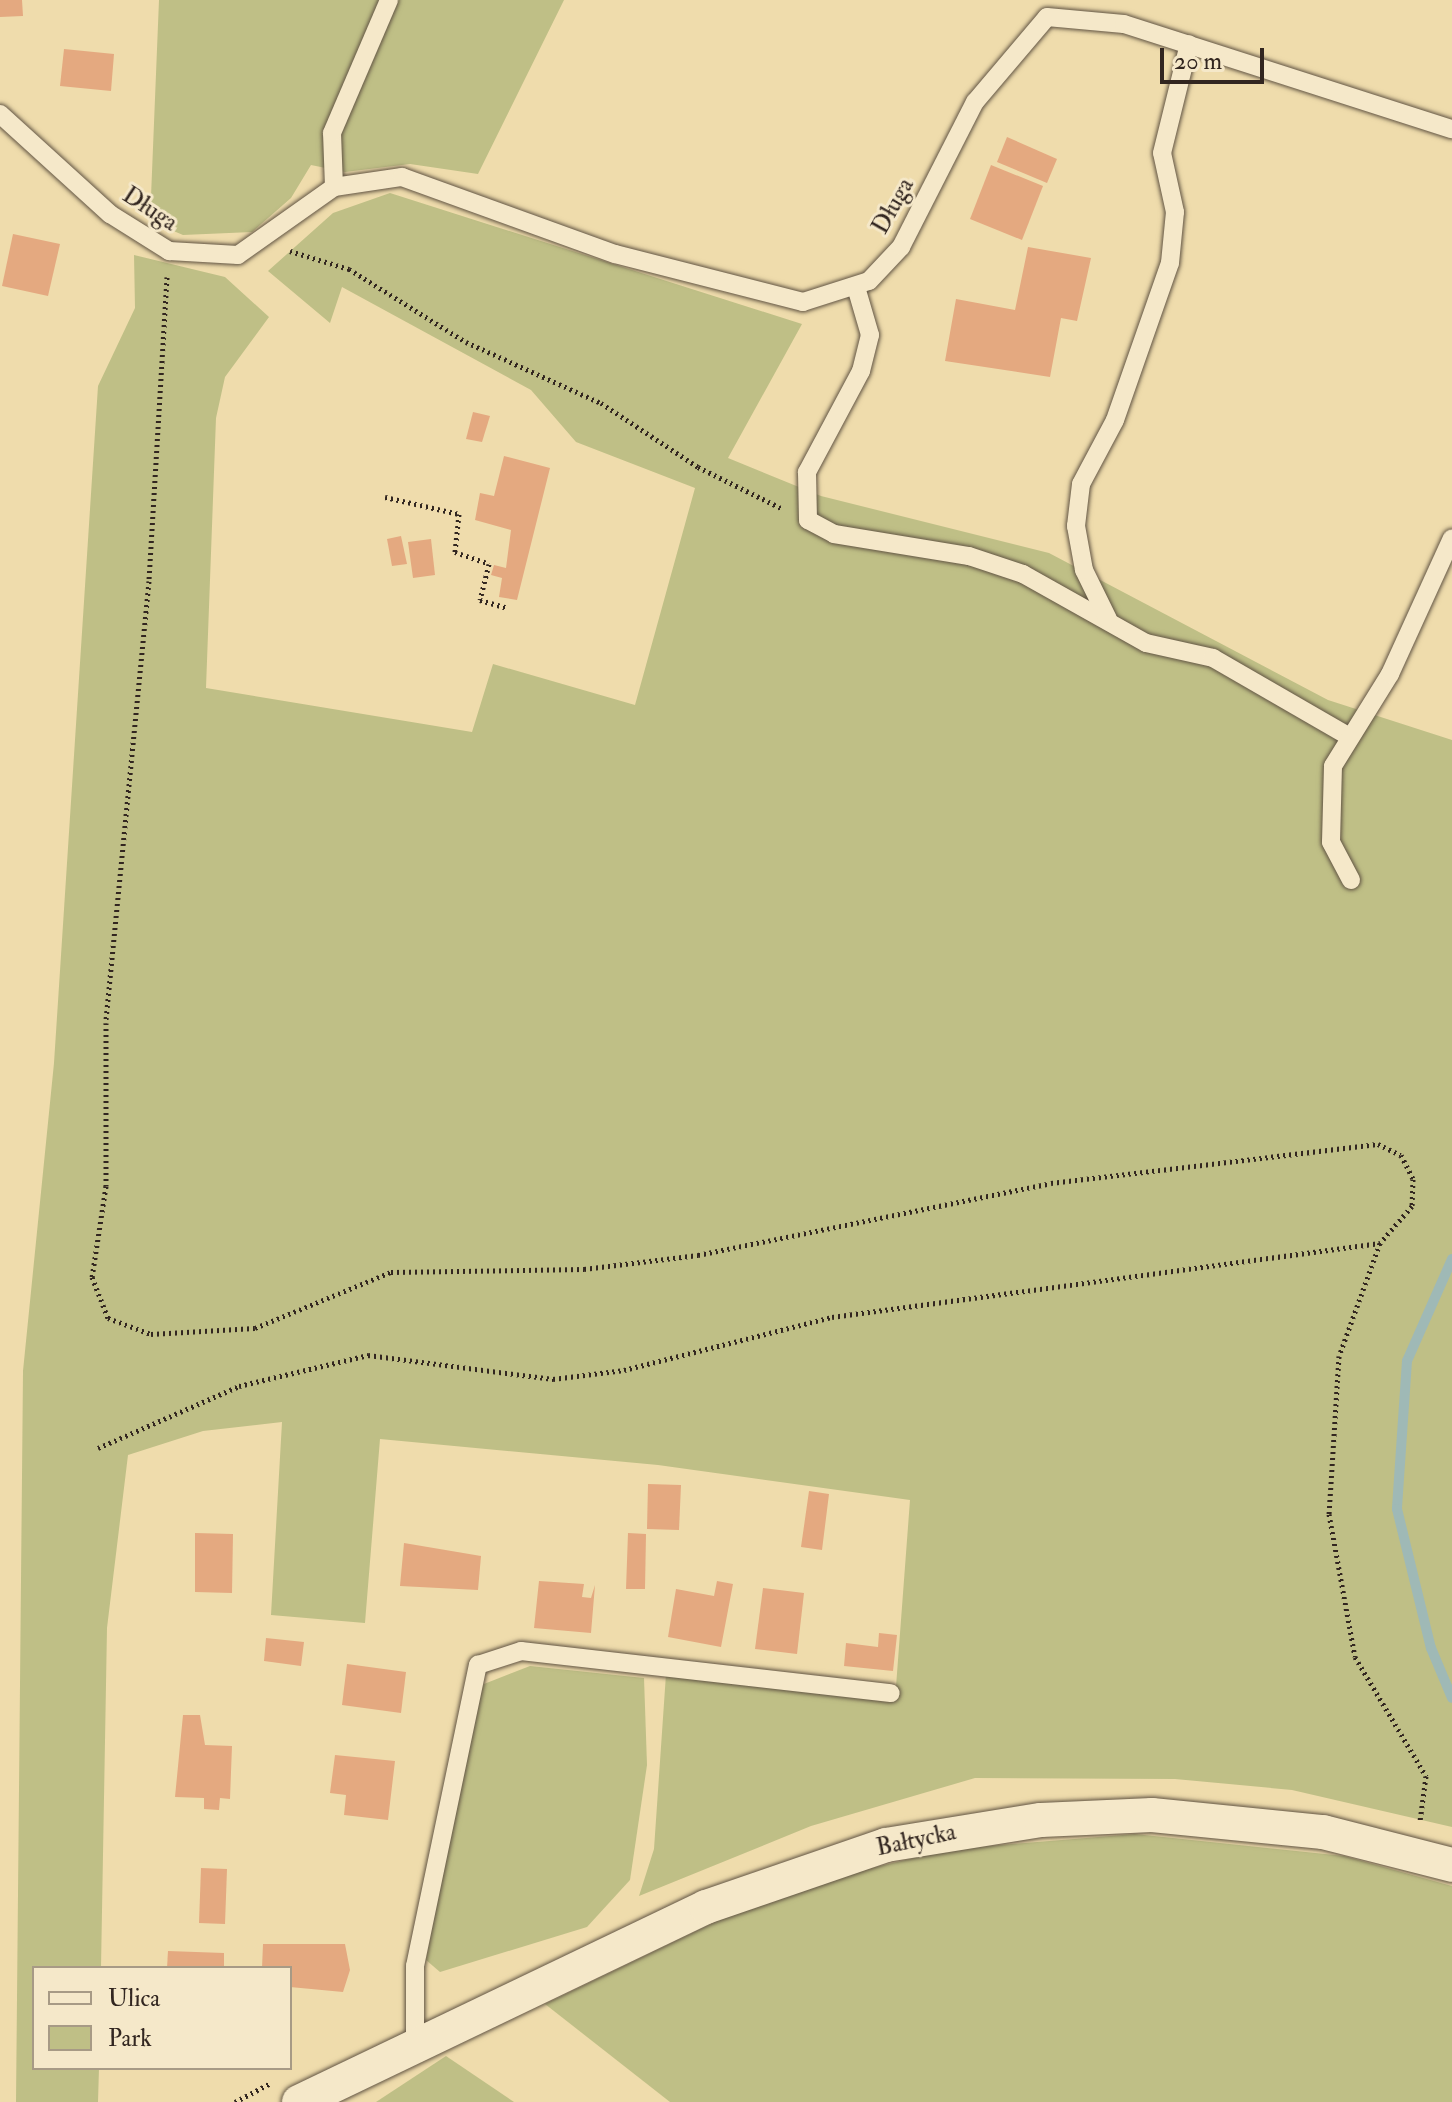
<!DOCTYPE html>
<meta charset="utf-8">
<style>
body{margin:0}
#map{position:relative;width:1452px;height:2102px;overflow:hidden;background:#efdcac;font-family:"IM FELL Double Pica",serif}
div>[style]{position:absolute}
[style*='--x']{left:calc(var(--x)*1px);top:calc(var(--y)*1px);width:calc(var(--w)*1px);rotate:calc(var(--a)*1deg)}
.green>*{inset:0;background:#bfbf86}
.stream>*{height:10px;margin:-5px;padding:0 5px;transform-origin:5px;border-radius:5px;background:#9fb9b6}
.building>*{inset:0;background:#e4a980}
.path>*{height:5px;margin-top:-2.5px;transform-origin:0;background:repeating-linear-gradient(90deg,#322620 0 2px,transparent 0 6px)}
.roads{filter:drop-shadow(0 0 2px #615443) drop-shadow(0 0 2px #615443)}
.service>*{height:18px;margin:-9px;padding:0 9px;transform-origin:9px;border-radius:9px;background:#f5e8c9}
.minor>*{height:34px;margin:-17px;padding:0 17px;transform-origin:17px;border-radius:17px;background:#f5e8c9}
span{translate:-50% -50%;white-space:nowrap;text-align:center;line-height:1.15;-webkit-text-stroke:6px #f5e8c9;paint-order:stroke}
.street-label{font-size:24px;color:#322620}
.legend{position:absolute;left:32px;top:1966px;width:260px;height:104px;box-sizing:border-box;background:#f5e8c9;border:2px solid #a79a85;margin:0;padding:10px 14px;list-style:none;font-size:24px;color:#322620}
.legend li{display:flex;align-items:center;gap:16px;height:40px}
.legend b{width:40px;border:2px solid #a79a85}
.scale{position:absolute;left:1160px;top:48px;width:104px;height:36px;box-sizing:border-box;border:4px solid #322620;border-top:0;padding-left:10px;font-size:24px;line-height:28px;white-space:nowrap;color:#322620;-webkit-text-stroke:6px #f5e8c9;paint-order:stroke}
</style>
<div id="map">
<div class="green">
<i style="clip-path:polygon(159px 0,564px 0,478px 174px,410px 164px,345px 172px,311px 165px,291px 198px,252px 232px,183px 235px,150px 221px)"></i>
<i style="clip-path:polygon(390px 193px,802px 324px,728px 458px,821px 496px,1049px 553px,1328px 700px,1452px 740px,1452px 1827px,1292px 1790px,1175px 1779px,975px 1778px,811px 1826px,639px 1896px,654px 1849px,666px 1674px,895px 1700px,910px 1500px,658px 1465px,380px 1439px,365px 1623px,271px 1615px,282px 1422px,203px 1431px,128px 1455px,107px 1628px,101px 1968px,34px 1968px,34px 2068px,99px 2068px,98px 2102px,16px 2102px,23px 1371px,54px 1063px,98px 386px,135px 308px,134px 255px,225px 277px,269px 317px,225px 377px,216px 418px,206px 688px,472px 732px,493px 664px,635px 705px,695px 488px,576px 442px,531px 390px,342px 287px,330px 323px,268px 271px,333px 213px)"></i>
<i style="clip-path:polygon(530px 1666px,644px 1678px,647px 1765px,630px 1880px,587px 1927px,440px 1972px,426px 1960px,474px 1703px,484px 1684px)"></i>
<i style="clip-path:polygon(1135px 1834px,1344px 1856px,1452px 1886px,1452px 2102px,670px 2102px,545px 2004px,717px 1921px,829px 1878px,952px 1849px)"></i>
<i style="clip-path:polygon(446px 2056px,514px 2102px,376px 2102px)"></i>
</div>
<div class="stream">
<i style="--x:1452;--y:1259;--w:111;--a:113.8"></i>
<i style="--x:1407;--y:1361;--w:148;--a:93.9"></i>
<i style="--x:1397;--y:1509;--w:143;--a:76.3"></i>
<i style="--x:1431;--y:1648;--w:54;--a:67.2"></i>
</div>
<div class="building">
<i style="clip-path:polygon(0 0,22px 0,23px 16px,0 17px)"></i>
<i style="clip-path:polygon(64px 49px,114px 54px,111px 91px,60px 86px)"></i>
<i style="clip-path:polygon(1007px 137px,1057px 159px,1047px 183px,997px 162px)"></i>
<i style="clip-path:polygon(991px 165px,1043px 186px,1022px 240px,970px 219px)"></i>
<i style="clip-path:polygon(13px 234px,60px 244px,48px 296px,2px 286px)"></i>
<i style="clip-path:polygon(1028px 247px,1091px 258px,1077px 321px,1061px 318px,1050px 377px,945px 361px,956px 299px,1015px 310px)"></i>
<i style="clip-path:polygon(473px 412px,490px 416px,482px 442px,466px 439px)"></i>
<i style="clip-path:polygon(504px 456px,550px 468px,517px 600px,499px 597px,502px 578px,491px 575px,494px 565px,506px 568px,511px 530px,475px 520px,480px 493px,494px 496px)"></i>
<i style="clip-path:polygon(401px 536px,407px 564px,392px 566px,387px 539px)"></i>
<i style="clip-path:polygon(431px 539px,435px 575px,413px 578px,408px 542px)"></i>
<i style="clip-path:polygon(648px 1484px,681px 1485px,679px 1530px,647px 1529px)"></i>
<i style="clip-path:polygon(809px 1491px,829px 1494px,822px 1550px,801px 1547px)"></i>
<i style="clip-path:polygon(195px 1533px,233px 1534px,232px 1593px,195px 1592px)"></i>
<i style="clip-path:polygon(628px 1533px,646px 1534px,645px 1589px,626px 1589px)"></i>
<i style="clip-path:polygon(404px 1543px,481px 1556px,478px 1590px,400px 1586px)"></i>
<i style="clip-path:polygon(539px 1581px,584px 1584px,582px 1597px,591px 1598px,595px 1585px,591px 1633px,534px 1628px)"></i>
<i style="clip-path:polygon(717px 1581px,733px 1584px,721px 1647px,668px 1637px,676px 1589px,714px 1596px)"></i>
<i style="clip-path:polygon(763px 1588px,804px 1593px,797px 1654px,755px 1649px)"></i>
<i style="clip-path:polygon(879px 1633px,897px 1635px,893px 1671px,844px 1666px,846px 1643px,878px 1647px)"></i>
<i style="clip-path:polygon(266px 1638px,304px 1642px,301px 1666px,264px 1661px)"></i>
<i style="clip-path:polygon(347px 1664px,406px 1672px,401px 1713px,342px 1705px)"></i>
<i style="clip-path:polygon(183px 1715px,200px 1715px,205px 1745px,232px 1746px,230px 1799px,220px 1798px,219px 1810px,204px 1809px,204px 1798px,175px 1797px)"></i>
<i style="clip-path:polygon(335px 1755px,395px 1761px,388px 1820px,344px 1815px,346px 1795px,330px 1793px)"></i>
<i style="clip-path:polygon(201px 1868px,227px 1869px,225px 1924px,199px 1923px)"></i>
<i style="clip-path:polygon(263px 1944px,345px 1944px,350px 1970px,343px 1992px,290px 1987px,290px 1968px,262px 1968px)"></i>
<i style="clip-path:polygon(168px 1951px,224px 1953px,224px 1968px,167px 1968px)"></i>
</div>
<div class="path">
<i style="--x:290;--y:251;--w:62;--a:17"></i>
<i style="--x:349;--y:269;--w:138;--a:32"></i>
<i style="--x:466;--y:342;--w:148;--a:24.3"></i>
<i style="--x:601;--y:403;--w:116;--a:33.4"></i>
<i style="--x:698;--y:467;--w:93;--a:26.3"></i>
<i style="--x:167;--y:277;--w:305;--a:93.4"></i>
<i style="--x:149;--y:581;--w:444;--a:95.6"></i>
<i style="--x:106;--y:1023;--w:163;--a:90"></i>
<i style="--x:106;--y:1186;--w:92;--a:98.7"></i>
<i style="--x:92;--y:1277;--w:44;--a:68.7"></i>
<i style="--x:108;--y:1318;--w:46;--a:20.4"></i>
<i style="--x:151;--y:1334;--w:104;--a:-3.3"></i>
<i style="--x:255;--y:1328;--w:147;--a:-22.4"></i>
<i style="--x:391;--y:1272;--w:193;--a:-0.9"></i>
<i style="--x:584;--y:1269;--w:115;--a:-7"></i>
<i style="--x:698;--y:1255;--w:360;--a:-11.5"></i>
<i style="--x:1051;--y:1183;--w:329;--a:-6.8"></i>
<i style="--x:1378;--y:1144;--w:25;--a:26"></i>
<i style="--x:1401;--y:1155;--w:27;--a:63"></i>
<i style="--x:1413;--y:1179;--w:27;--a:92"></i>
<i style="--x:1412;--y:1206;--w:49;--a:130.9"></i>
<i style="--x:1380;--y:1243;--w:120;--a:109.9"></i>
<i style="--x:1339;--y:1356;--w:158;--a:93.6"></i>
<i style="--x:1329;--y:1514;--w:145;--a:79.7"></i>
<i style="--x:1355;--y:1657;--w:139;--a:59.2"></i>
<i style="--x:1426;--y:1776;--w:45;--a:97.6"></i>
<i style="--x:385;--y:497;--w:76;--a:12.9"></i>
<i style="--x:459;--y:514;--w:38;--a:96"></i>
<i style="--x:455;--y:552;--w:36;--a:19"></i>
<i style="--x:489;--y:564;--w:37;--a:104"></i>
<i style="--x:480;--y:600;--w:29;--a:16"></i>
<i style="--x:98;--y:1448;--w:154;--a:-23.7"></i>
<i style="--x:239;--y:1386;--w:133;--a:-13.5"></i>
<i style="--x:368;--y:1355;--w:187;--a:7.4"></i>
<i style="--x:553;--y:1379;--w:72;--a:-7.2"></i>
<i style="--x:624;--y:1370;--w:215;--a:-14.3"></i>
<i style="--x:832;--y:1317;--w:553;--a:-7.69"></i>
<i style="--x:235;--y:2102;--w:40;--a:-28"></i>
</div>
<div class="roads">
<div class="service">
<i style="--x:0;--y:114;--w:149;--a:42.3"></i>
<i style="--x:110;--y:214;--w:70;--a:32.1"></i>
<i style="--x:169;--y:251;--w:69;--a:3.3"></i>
<i style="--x:238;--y:255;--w:118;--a:-35.3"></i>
<i style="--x:334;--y:187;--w:69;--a:-8.4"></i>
<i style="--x:402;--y:177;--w:226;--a:19.9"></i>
<i style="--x:615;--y:254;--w:194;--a:14.3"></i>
<i style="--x:803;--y:302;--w:69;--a:-17.7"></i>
<i style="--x:869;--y:281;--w:47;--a:-46.7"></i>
<i style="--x:901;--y:247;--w:163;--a:-63"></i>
<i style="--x:975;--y:102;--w:111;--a:-49.7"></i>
<i style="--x:1047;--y:17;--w:77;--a:5.2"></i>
<i style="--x:1124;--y:24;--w:344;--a:17.8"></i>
<i style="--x:334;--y:187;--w:54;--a:-92.1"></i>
<i style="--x:332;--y:133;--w:145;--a:-66.8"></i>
<i style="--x:856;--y:287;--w:50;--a:73.7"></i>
<i style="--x:870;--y:335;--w:37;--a:104"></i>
<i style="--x:861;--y:371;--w:115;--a:118.1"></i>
<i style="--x:807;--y:472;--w:48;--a:88.8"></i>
<i style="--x:808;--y:520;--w:30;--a:28"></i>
<i style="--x:834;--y:534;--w:137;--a:9.3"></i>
<i style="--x:969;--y:556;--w:57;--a:18.4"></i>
<i style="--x:1023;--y:574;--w:141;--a:29.3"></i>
<i style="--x:1146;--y:643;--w:69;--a:12.6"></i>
<i style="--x:1213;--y:658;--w:158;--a:30"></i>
<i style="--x:1108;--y:619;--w:55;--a:-116.1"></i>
<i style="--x:1084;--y:570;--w:45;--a:-100.3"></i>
<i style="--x:1076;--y:526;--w:42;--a:-83.2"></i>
<i style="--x:1081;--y:484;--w:72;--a:-62"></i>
<i style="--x:1115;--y:420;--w:166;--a:-70.7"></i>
<i style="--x:1170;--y:263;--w:51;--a:-84.4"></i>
<i style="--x:1175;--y:212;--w:60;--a:-102.4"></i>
<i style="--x:1162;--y:153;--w:112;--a:-76.1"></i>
<i style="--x:1351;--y:880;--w:43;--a:-117.8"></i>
<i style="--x:1331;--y:842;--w:76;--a:-88.5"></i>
<i style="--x:1333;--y:766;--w:108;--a:-58.2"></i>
<i style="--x:1390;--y:674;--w:149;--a:-65.5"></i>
<i style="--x:415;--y:2047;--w:81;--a:-90"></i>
<i style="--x:415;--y:1966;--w:308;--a:-78.2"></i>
<i style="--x:478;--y:1665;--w:45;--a:-18"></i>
<i style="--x:521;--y:1651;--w:372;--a:6.5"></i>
</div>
<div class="minor">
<i style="--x:299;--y:2102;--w:451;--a:-25.6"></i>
<i style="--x:706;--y:1907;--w:190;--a:-19"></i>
<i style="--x:886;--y:1845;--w:157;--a:-9.2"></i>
<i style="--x:1041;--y:1820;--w:111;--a:-2.6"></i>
<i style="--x:1152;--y:1815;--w:172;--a:5.7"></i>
<i style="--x:1323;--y:1832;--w:133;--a:14.3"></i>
</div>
</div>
<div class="street-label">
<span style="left:893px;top:206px;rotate:-61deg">Długa</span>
<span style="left:150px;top:209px;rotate:33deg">Długa</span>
<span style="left:916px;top:1840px;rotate:-12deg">Bałtycka</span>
</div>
<ul class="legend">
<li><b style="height:10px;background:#f5e8c9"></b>Ulica</li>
<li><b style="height:22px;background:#bfbf86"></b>Park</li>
</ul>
<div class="scale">20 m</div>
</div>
